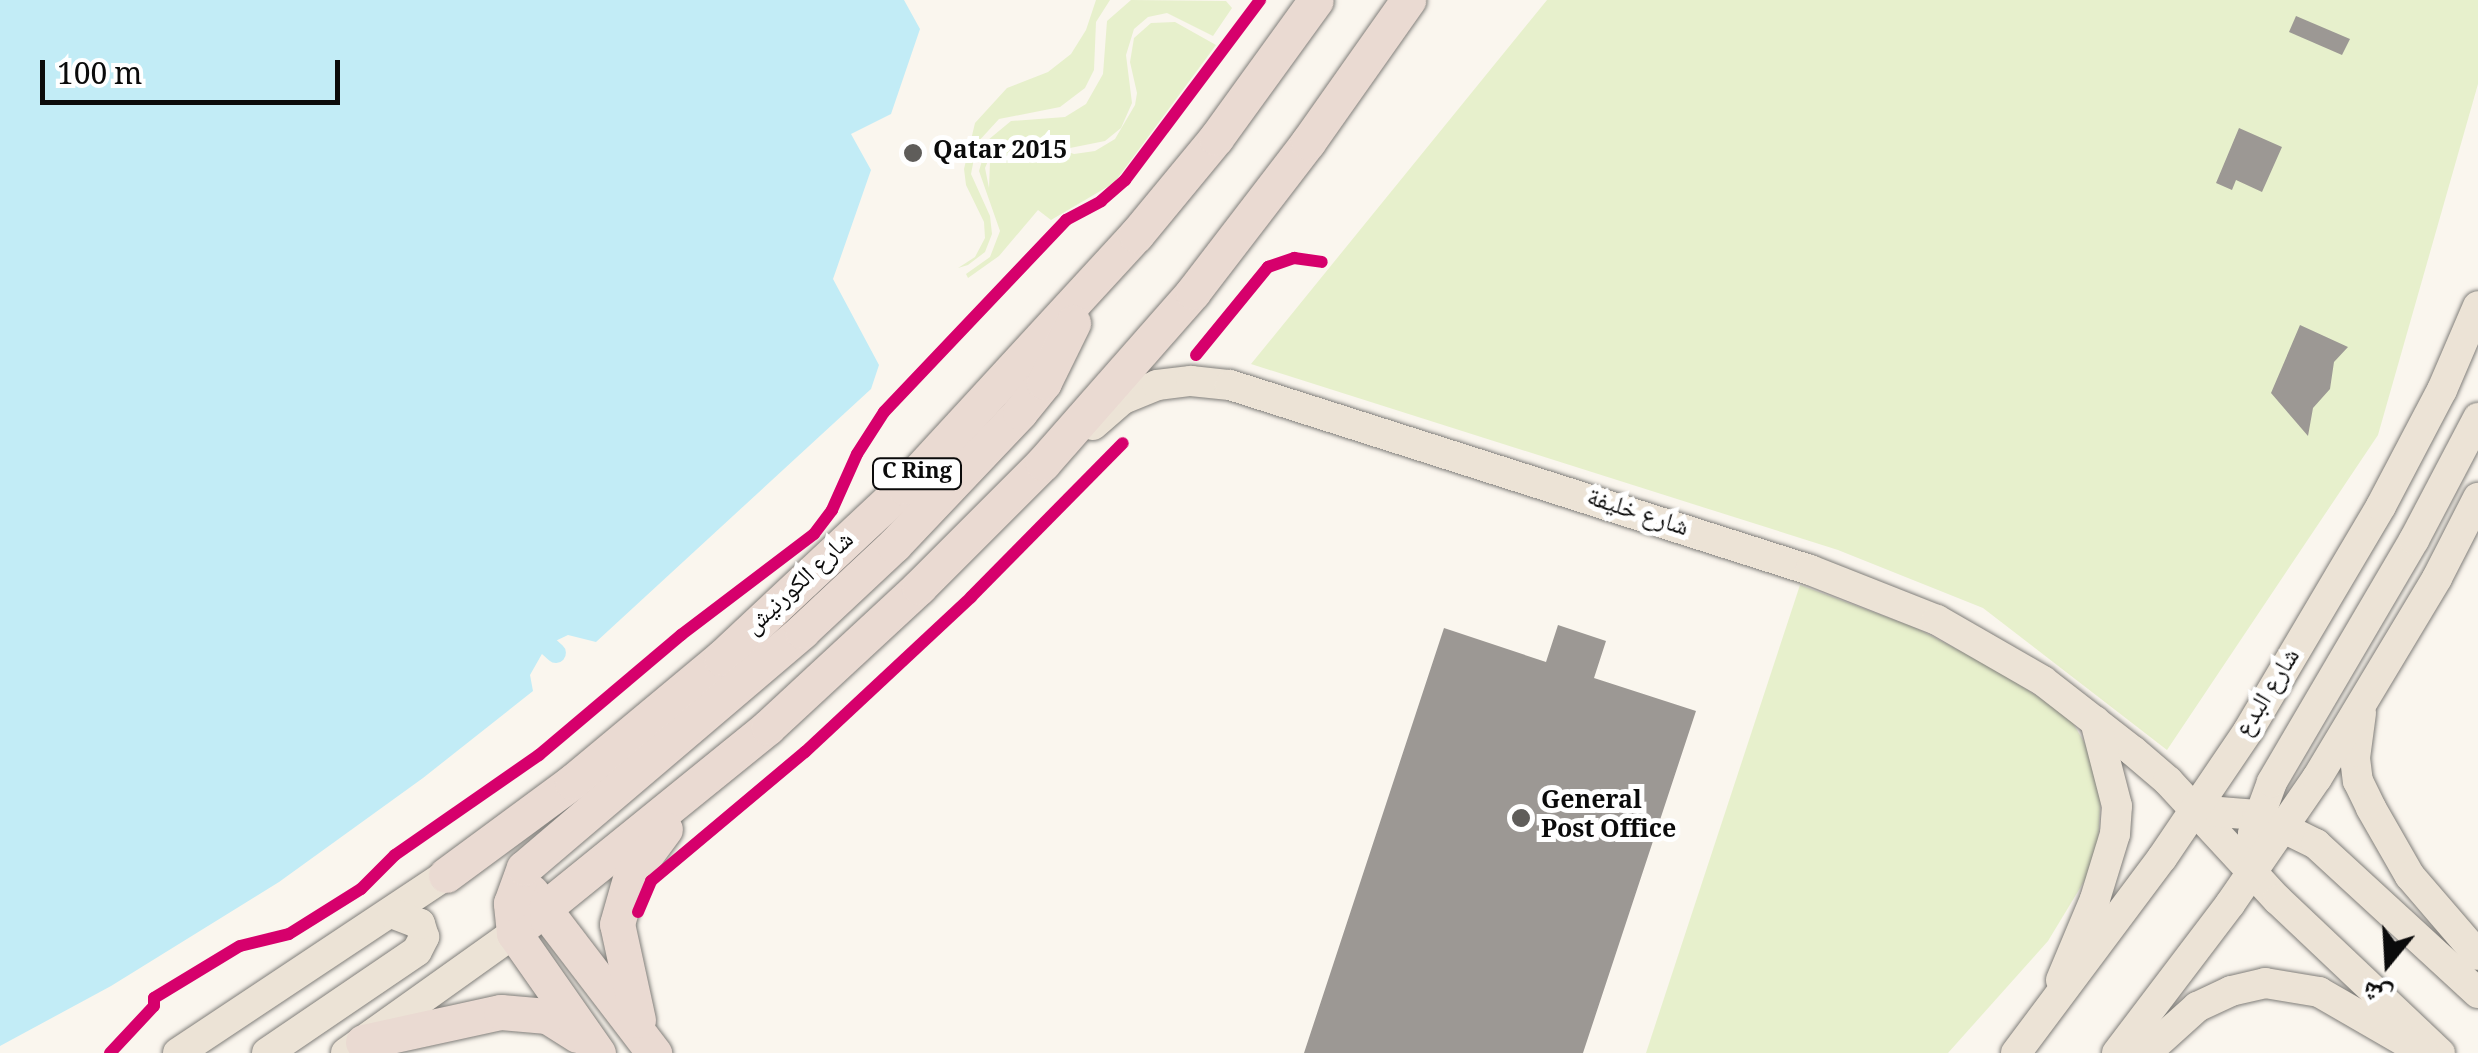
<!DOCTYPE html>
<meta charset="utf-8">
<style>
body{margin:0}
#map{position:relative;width:2478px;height:1053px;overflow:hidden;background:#faf6ee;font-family:Georgia,"Noto Naskh Arabic",serif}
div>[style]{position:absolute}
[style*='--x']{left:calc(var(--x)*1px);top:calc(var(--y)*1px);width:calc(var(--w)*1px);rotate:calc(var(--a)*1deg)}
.green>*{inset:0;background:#e7f0cc}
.water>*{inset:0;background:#c2ecf6}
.canal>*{height:20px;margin:-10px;padding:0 10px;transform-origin:10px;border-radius:10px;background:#c2ecf6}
.building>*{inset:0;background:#9c9894}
.roads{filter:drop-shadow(0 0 2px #807e7a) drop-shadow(0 0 2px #807e7a)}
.major>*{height:30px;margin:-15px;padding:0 15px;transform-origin:15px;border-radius:15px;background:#ece3d6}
.highway>*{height:35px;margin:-17.5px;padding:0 17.5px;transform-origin:17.5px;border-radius:17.5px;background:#eadad2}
.cycleway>*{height:12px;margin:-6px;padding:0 6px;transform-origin:6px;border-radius:6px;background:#d6006c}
.dots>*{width:28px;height:28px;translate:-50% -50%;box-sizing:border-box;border:5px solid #fff;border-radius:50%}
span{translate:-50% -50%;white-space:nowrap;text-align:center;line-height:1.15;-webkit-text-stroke:10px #fff;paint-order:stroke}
.shield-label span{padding:2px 8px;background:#fff;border:2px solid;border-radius:8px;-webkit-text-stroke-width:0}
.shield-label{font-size:22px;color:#0b0b0b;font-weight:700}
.poi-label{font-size:25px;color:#0b0b0b;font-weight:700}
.left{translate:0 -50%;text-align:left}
.street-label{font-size:25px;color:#0b0b0b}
.north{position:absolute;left:2338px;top:913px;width:100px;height:100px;-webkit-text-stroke:8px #fff;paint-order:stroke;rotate:198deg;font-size:28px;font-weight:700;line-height:40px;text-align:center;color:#0b0b0b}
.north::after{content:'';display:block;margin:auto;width:35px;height:45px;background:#0b0b0b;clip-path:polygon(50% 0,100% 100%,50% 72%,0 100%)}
.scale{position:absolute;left:40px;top:60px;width:300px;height:45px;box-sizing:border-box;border:5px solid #0b0b0b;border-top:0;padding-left:12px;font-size:30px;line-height:35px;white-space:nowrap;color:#0b0b0b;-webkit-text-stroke:8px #fff;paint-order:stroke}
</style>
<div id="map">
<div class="green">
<i style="clip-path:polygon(1096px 0,1110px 0,1096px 22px,1094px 70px,1085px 88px,1060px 107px,999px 119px,977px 143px,971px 174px,990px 216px,992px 234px,985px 252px,968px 265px,958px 268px,975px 257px,985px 238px,984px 222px,966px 185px,964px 169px,975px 123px,1007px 88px,1048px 72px,1071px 54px,1086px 30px)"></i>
<i style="clip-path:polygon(1131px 0,1226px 1px,1232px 8px,1213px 36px,1167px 13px,1148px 17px,1134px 29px,1126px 55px,1132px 103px,1121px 128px,1105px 141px,1065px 149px,1018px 135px,993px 149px,985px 168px,989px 188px,990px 161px,1009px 141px,1027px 138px,1074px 154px,1095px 151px,1115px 139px,1135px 105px,1137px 93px,1130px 62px,1134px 38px,1151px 23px,1175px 22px,1216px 45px,1114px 183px,1051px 220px,1038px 210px,999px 256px,968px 278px,966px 274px,990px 257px,1000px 231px,979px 171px,988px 140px,1011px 121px,1065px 117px,1086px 104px,1103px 74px,1107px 21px)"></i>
<i style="clip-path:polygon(1547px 0,2478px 0,2478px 84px,2378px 435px,2167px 750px,1983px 608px,1838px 550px,1251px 364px)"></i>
<i style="clip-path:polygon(1800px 585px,1916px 628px,1999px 671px,2070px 718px,2102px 773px,2097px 860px,2048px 941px,1948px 1053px,1646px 1053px)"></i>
</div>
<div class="water">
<i style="clip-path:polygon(0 0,904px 0,920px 29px,891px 114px,851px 134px,871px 170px,833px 279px,879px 365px,871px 389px,596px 642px,568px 635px,547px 645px,530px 675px,533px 691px,423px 778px,279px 882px,111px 986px,0 1046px)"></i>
</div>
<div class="canal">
<i style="--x:547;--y:645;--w:12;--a:42"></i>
</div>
<div class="building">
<i style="clip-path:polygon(2296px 16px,2350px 39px,2342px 55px,2289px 32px)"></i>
<i style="clip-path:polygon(2239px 128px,2282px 147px,2262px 192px,2236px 180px,2232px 190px,2216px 183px)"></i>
<i style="clip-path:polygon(2300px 325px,2348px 347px,2334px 362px,2330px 389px,2313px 408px,2308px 436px,2271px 393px)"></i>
<i style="clip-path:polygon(1558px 625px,1606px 641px,1594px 678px,1696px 711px,1583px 1053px,1304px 1053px,1444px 628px,1546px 662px)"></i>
</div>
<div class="roads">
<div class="major">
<i style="--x:1093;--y:425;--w:40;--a:-41"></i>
<i style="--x:1123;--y:399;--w:37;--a:-22"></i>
<i style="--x:1157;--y:385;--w:34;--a:-7"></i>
<i style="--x:1191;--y:381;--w:39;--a:6"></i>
<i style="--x:1230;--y:385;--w:609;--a:17.69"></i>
<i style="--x:1810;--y:570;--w:136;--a:21.5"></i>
<i style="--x:1937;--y:620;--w:122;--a:29.9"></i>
<i style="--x:2043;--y:681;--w:114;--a:37.9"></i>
<i style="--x:2133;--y:751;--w:46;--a:40.6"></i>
<i style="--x:2168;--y:781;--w:162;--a:47.3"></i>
<i style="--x:2278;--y:900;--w:223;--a:43.4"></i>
<i style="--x:2361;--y:713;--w:45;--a:97.6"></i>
<i style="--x:2355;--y:758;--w:23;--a:83"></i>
<i style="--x:2358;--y:781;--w:30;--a:64"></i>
<i style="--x:2371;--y:808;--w:78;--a:60.2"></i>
<i style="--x:2410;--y:876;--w:104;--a:49.3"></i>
<i style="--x:2195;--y:810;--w:62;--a:4.6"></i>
<i style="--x:2257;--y:815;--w:66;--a:26.2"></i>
<i style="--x:2316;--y:844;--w:220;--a:42.6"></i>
<i style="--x:2251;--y:871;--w:37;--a:-87"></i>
<i style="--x:2253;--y:834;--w:55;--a:-69.9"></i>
<i style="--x:2272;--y:782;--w:281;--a:-59.6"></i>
<i style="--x:2414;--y:540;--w:138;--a:-62.3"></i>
<i style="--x:2061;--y:980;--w:88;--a:-67.2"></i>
<i style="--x:2095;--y:899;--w:68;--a:-72.9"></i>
<i style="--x:2115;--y:834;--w:28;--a:-86"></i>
<i style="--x:2117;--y:806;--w:88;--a:-104.5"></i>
<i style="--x:178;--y:1053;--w:322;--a:-33.6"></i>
<i style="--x:267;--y:1053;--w:181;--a:-34.2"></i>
<i style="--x:417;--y:951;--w:16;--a:-63"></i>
<i style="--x:424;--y:937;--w:14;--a:-107"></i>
<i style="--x:420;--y:924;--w:30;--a:-159"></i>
<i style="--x:346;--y:1053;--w:206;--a:-35.5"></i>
<i style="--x:2016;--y:1053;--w:244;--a:-53.2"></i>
<i style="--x:2162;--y:858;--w:153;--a:-55.9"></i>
<i style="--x:2248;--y:731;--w:261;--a:-59.4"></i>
<i style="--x:2381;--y:506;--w:131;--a:-62.3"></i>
<i style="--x:2442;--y:390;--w:91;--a:-66.8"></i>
<i style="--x:2117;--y:1053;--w:187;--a:-52.8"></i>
<i style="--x:2230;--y:904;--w:153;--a:-55.4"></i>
<i style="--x:2317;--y:778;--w:233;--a:-59"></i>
<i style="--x:2437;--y:578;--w:90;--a:-62.9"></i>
<i style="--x:2146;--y:1053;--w:69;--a:-42"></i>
<i style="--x:2197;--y:1007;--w:38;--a:-25"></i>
<i style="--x:2231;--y:991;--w:35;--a:-13"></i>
<i style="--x:2265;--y:983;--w:55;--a:9.5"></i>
<i style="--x:2319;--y:992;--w:120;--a:30"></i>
</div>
<div class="highway">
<i style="--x:446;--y:875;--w:157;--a:-36.4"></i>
<i style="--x:572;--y:782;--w:194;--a:-39.8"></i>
<i style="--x:721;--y:658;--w:250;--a:-43.1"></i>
<i style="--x:904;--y:487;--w:343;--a:-47.4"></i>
<i style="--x:1136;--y:235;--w:126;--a:-50.5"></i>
<i style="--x:1216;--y:138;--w:170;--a:-54.1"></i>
<i style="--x:531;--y:892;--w:203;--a:52.6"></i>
<i style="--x:514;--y:933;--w:327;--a:-39"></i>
<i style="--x:768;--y:727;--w:206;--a:-42.8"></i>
<i style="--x:919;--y:587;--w:175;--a:-45"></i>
<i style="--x:1043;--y:463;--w:227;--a:-48.7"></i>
<i style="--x:1193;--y:292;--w:189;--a:-52.5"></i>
<i style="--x:1308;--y:142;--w:174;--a:-54.8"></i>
<i style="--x:638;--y:1020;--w:98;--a:-102.3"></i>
<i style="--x:617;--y:924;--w:51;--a:-74.1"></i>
<i style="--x:631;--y:875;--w:57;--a:-53.5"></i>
<i style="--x:363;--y:1042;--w:141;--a:-12.3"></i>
<i style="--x:501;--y:1012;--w:46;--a:5"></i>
<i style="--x:547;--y:1016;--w:36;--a:32"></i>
<i style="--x:598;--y:1053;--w:146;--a:-125"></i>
<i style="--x:514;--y:933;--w:30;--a:-96"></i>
<i style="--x:511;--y:903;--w:37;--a:-70"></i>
<i style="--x:524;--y:868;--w:365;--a:-40.4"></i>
<i style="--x:802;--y:631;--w:126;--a:-43.1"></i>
<i style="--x:894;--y:545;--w:183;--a:-46.5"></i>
<i style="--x:1020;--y:412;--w:38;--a:-51"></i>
<i style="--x:1044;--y:382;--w:66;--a:-63.8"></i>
</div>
</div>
<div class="cycleway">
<i style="--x:1196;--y:355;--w:114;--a:-50.7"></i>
<i style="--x:1268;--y:267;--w:28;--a:-19"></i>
<i style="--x:1294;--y:258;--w:28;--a:8"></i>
<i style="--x:638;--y:912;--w:34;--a:-67"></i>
<i style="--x:651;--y:881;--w:201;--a:-40"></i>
<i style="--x:805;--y:752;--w:227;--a:-43"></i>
<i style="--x:971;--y:597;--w:216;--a:-45.4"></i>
<i style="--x:110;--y:1053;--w:64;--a:-46.9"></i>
<i style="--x:154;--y:1006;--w:8;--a:-90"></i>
<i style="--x:154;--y:998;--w:100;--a:-31.2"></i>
<i style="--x:240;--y:946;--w:50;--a:-13.8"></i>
<i style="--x:289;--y:934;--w:85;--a:-32"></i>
<i style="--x:361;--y:889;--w:48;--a:-45"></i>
<i style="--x:395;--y:855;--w:175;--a:-34.8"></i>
<i style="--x:539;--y:755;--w:186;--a:-40.2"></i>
<i style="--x:681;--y:635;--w:167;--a:-37.2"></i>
<i style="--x:814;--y:534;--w:30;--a:-53"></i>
<i style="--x:832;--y:510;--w:61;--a:-65.9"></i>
<i style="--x:857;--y:454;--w:50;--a:-57.3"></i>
<i style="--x:884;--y:412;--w:265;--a:-46.5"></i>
<i style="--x:1066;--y:220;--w:40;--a:-28"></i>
<i style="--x:1101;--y:201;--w:32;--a:-41"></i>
<i style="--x:1125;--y:180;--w:225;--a:-53.1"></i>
</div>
<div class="dots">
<i style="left:913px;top:153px;background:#5f5d5a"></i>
<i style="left:1521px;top:818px;background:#5f5d5a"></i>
</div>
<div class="shield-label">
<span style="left:917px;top:474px">C Ring</span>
</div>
<div class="poi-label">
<span class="left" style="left:933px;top:153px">Qatar 2015</span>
<span class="left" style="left:1541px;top:818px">General<br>Post Office</span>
</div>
<div class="street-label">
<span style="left:1637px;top:515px;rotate:18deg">شارع خليفة</span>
<span style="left:801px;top:585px;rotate:-43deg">شارع الكورنيش</span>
<span style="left:2270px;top:694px;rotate:-58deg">شارع البدع</span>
</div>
<div class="north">ش</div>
<div class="scale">100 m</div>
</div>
